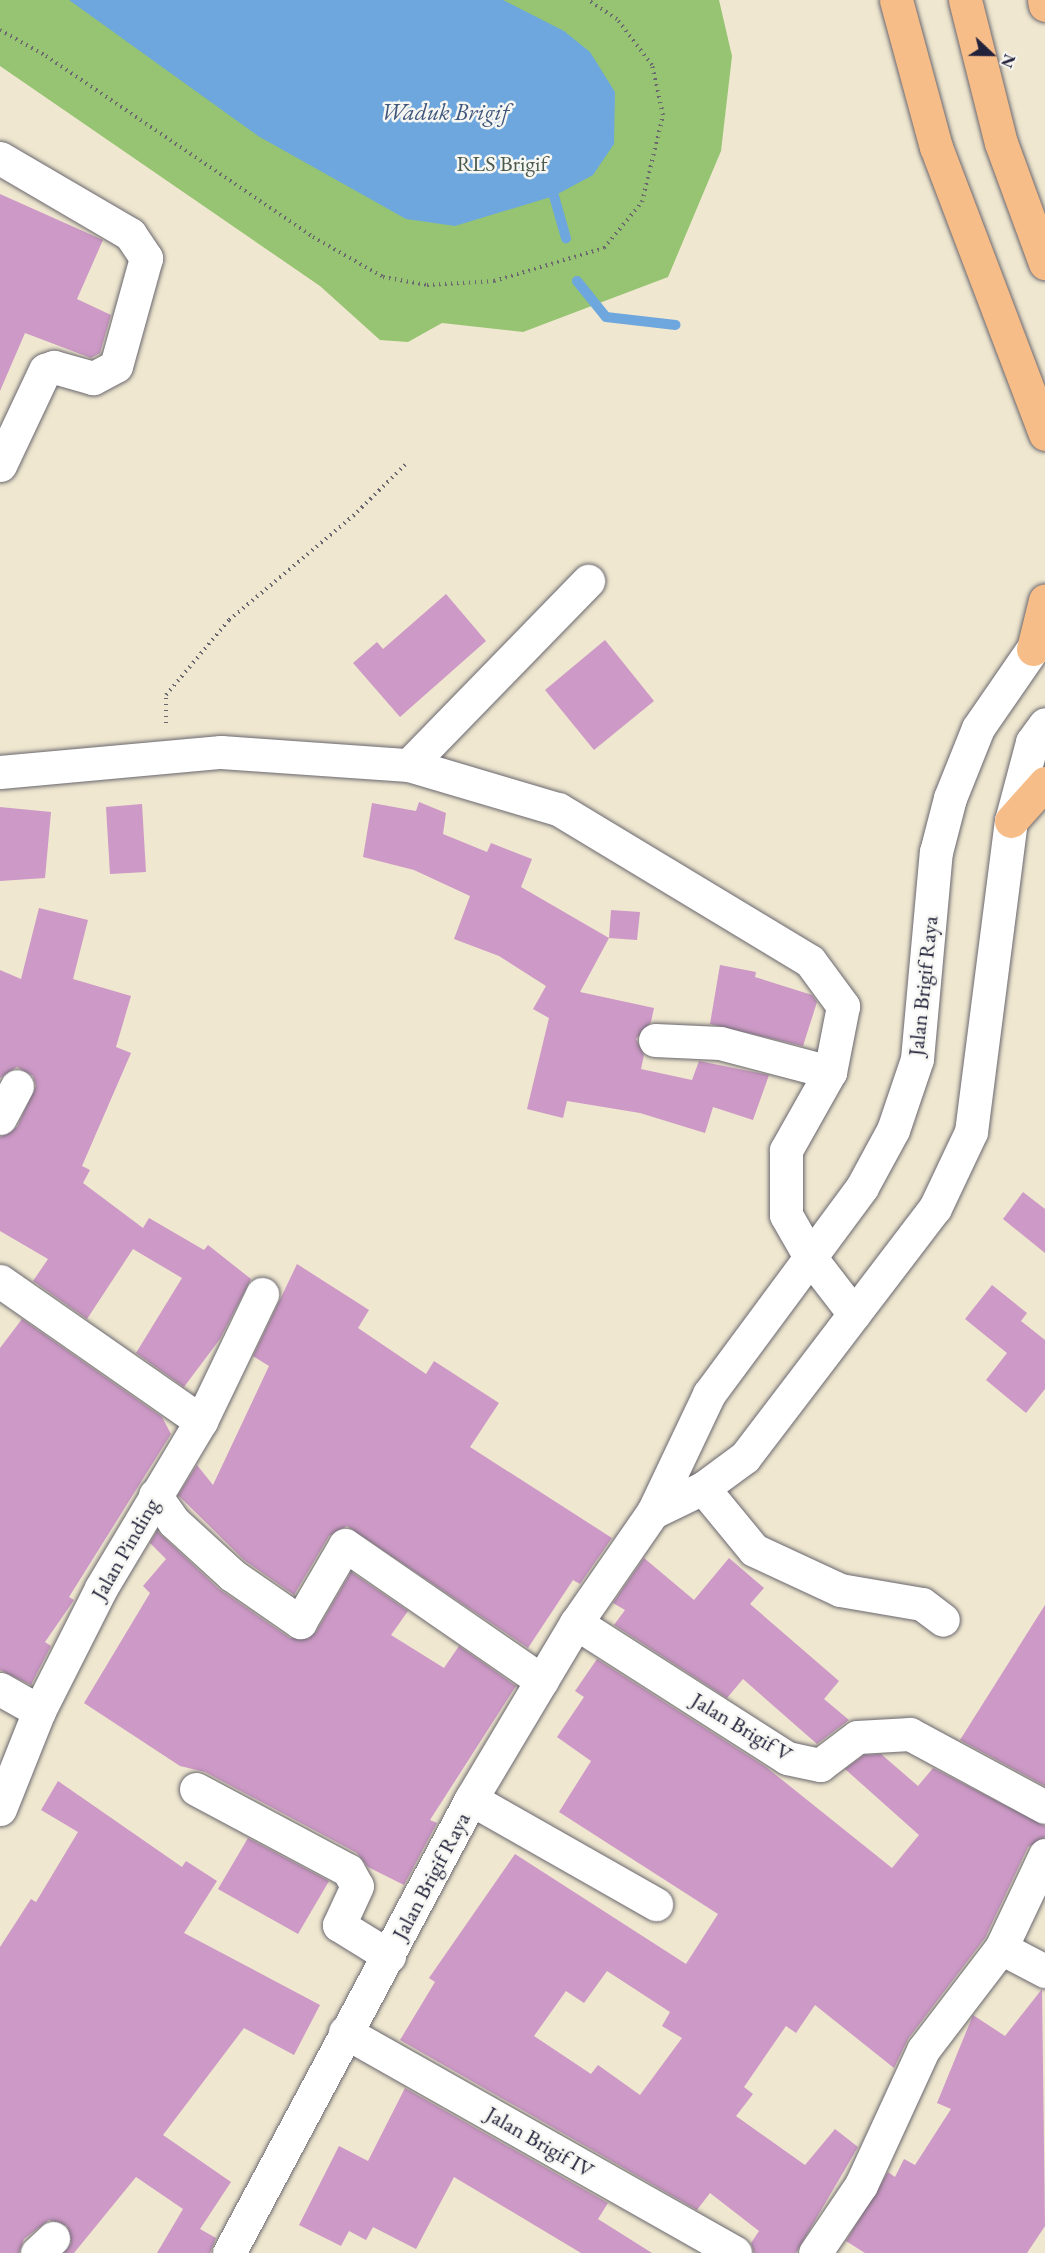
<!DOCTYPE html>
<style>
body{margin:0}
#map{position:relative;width:1045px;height:2253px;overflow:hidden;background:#efe7cf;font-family:"EB Garamond",serif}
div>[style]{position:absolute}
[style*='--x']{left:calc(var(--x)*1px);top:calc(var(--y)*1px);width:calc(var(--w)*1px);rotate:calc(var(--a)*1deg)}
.green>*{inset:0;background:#96c472}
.water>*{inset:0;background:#6ea7de}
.stream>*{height:10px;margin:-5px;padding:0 5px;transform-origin:5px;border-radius:5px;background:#6ea7de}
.building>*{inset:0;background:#cd99c6}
.path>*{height:4px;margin-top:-2px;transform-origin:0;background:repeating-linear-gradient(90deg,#6a676f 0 1.5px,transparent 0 6px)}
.roads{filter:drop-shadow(0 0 2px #6a676f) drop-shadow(0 0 2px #6a676f)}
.minor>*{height:33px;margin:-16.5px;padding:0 16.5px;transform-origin:16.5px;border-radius:16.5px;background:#fff}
.highway>*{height:33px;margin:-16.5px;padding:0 16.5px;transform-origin:16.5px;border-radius:16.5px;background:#f7bd88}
span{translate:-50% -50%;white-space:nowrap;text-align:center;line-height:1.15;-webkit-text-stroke:5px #f6f6f2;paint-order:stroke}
.park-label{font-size:22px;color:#4b5b4e}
.street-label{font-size:22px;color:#22223b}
.water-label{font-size:24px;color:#40577c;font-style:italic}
.north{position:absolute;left:961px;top:24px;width:60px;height:60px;-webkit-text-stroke:4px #f6f6f2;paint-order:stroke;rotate:112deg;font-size:16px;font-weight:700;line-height:24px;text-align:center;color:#22223b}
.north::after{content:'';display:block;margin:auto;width:21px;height:27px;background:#22223b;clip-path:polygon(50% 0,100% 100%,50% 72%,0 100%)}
</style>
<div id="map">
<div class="green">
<i style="clip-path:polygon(0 0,719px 0,732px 56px,721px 151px,668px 277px,523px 332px,442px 323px,408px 342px,380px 340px,320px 286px,0 66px)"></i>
</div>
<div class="water">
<i style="clip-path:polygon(69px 0,503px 0,564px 31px,590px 52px,615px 92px,614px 144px,593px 175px,554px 196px,455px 226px,406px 219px,258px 136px)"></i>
</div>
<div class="stream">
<i style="--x:554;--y:196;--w:44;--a:74.1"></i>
<i style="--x:577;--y:281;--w:46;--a:51.1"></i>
<i style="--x:606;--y:317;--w:70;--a:6.5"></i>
</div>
<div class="building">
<i style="clip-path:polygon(0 194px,103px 240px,77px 299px,111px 315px,100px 353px,91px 358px,25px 333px,0 391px)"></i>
<i style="clip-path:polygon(446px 594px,486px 641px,400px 717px,353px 663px,377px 642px,383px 649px)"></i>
<i style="clip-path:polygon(605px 640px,654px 701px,594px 750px,545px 690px)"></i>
<i style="clip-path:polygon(419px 802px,446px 813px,443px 834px,487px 852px,491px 843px,532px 859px,521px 887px,609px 938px,580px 992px,654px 1008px,651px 1022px,636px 1039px,644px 1055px,641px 1069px,692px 1080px,699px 1061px,769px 1075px,753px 1120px,713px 1107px,705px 1133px,640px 1113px,567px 1101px,563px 1118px,527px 1109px,549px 1018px,533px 1009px,546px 986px,499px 956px,454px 939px,470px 896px,414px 870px,363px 857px,372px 803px,416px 811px)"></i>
<i style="clip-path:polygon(142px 804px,146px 872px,110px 874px,106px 807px)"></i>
<i style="clip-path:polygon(0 807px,51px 812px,45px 878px,0 881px)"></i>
<i style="clip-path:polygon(39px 908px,88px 920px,73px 979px,131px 996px,116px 1047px,131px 1053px,82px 1166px,90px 1170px,83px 1183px,143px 1228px,149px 1218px,204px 1250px,208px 1245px,251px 1279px,220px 1339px,184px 1387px,136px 1353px,182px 1278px,133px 1249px,87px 1319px,33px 1281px,48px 1259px,0 1231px,0 1137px,17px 1127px,36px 1086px,33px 1076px,17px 1067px,0 1078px,0 970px,21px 979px)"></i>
<i style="clip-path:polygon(611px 910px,640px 912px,637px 940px,609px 938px)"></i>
<i style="clip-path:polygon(720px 965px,756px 972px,755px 977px,812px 995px,817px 1002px,803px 1046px,710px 1024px)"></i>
<i style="clip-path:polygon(1023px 1192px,1045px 1209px,1045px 1253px,1003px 1219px)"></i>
<i style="clip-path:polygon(297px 1264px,369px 1310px,358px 1328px,426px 1374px,434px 1361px,499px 1403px,470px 1447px,612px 1538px,580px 1584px,573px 1580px,528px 1648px,347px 1526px,329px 1536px,294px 1595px,244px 1560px,178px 1495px,197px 1465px,213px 1485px,269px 1366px,253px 1356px)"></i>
<i style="clip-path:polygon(992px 1285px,1027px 1313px,1021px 1321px,1045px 1340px,1045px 1389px,1026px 1413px,986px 1380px,1007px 1353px,965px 1319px)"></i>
<i style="clip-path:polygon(22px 1319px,162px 1417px,171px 1434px,69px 1597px,74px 1600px,45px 1642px,51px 1646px,31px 1685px,0 1670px,0 1348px)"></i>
<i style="clip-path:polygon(157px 1531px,219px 1589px,290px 1638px,308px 1639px,316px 1632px,351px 1572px,408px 1611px,391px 1635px,444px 1668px,459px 1646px,516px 1686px,430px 1820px,437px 1823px,404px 1885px,368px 1867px,357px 1853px,205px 1772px,180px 1766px,84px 1703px,150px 1593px,143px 1586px,166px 1559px,150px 1543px)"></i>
<i style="clip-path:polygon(644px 1558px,694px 1600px,729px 1558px,764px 1588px,750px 1604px,839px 1681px,824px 1699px,849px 1720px,817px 1744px,743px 1679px,727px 1698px,614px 1625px,625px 1610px,613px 1603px)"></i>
<i style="clip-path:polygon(1045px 1605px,1045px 1786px,960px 1740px)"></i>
<i style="clip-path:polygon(evenodd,597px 1659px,766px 1767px,892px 1868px,919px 1835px,845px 1769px,864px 1755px,881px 1754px,918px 1786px,933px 1768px,1045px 1826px,1045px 1837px,1028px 1847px,985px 1938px,908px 2039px,894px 2068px,815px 2005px,796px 2033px,786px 2026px,744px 2087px,753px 2094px,736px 2116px,805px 2165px,835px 2129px,858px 2147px,796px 2253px,754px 2253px,751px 2243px,759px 2231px,710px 2193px,697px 2210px,400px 2040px,435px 1982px,429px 1978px,515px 1854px,686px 1964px,718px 1914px,559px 1812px,591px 1761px,557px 1737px,584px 1697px,575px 1691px,597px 1659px,607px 1971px,670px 2012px,662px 2026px,682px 2038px,640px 2095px,598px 2065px,591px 2074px,534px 2036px,566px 1991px,584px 2003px,607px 1971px)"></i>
<i style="clip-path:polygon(58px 1781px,182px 1867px,186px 1861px,217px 1881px,184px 1933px,320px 2005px,294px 2055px,244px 2028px,163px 2135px,231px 2182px,200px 2229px,216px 2238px,210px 2253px,157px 2253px,183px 2209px,136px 2177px,74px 2253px,64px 2253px,71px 2243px,67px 2226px,49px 2220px,24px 2239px,19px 2253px,0 2253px,0 1947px,31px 1899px,36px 1902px,78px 1832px,41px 1810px)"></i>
<i style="clip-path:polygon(248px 1838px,329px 1881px,298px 1934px,218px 1889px)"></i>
<i style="clip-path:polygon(1042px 1989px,1045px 2226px,1027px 2253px,865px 2253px,846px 2241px,888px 2172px,895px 2177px,904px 2159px,915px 2165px,951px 2109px,937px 2103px,973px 2015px,1005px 2036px)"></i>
<i style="clip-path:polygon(405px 2088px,608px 2203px,598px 2219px,652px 2253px,581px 2253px,454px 2177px,416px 2249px,373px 2227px,366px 2240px,349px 2231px,341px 2246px,299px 2225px,339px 2146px,368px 2161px)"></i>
</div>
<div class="path">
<i style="--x:0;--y:30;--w:53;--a:29.5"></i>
<i style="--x:46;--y:56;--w:323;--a:34.1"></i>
<i style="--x:313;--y:237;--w:81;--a:29.7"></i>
<i style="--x:383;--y:277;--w:45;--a:10.3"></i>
<i style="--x:427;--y:285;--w:67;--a:-3.4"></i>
<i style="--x:494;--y:281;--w:115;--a:-16.7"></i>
<i style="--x:604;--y:248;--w:60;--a:-50.4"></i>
<i style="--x:642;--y:202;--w:89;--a:-76.4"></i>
<i style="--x:663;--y:115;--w:51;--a:-102.4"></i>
<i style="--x:652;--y:65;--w:58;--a:-127.3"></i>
<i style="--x:617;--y:19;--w:35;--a:-147"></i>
<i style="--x:166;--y:723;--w:28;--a:-90"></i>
<i style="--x:166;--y:695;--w:98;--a:-50"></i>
<i style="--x:229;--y:620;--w:162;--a:-40"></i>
<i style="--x:353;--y:516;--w:74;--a:-44.5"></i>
</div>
<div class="roads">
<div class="minor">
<i style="--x:0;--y:158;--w:151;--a:30.3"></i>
<i style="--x:130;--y:234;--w:29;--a:56"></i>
<i style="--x:146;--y:258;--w:112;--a:105.5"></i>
<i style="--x:116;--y:366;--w:26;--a:152"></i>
<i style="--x:93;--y:378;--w:41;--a:-164.2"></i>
<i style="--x:54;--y:367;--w:9;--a:162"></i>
<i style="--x:45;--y:370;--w:105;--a:115.3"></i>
<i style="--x:409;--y:765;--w:257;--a:-45.8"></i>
<i style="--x:0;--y:772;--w:222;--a:-5.2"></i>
<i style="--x:221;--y:752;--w:188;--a:4"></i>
<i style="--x:409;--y:765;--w:155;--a:16.5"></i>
<i style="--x:558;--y:809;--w:294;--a:31.1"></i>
<i style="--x:810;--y:961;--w:56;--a:53.7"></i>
<i style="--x:843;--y:1006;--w:67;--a:101.1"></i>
<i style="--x:830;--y:1072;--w:90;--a:119.4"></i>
<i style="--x:786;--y:1150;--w:65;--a:90"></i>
<i style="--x:786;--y:1215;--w:48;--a:60.3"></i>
<i style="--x:810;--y:1257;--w:72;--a:52.3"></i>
<i style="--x:655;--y:1040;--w:65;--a:2.6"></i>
<i style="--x:720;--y:1043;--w:114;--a:14.8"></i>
<i style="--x:0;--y:1118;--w:36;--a:-62"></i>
<i style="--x:0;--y:1281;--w:245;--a:34.9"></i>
<i style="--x:703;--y:1488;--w:80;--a:50.6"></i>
<i style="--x:754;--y:1550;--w:95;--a:24.9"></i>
<i style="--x:840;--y:1590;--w:83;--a:9.7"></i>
<i style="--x:922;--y:1604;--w:26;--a:37"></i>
<i style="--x:155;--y:1495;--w:33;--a:55"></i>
<i style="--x:174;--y:1522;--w:79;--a:42.4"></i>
<i style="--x:232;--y:1575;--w:83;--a:34.7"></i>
<i style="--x:300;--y:1622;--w:89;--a:-59.7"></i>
<i style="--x:345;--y:1545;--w:239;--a:34.6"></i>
<i style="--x:653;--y:1512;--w:55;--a:-25.6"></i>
<i style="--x:703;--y:1488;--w:52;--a:-36.4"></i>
<i style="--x:745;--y:1457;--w:313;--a:-52.7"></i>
<i style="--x:935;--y:1208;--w:84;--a:-64.7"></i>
<i style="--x:971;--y:1132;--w:314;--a:-82.7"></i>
<i style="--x:1011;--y:821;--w:82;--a:-75.1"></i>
<i style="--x:1032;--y:742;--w:22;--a:-54"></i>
<i style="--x:576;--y:1623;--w:250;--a:32.6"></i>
<i style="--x:787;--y:1758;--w:34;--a:12"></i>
<i style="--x:820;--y:1765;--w:46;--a:-37.1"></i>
<i style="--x:857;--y:1737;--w:53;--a:-3.2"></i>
<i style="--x:910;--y:1734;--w:153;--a:28.4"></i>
<i style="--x:0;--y:1689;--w:45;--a:29.4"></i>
<i style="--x:196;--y:1789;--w:172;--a:28.1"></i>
<i style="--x:348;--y:1870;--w:18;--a:61"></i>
<i style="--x:357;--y:1886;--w:43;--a:114.8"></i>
<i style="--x:339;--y:1925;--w:59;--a:31.8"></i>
<i style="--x:471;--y:1799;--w:213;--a:29.6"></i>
<i style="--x:0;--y:1809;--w:105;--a:-68.3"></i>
<i style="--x:39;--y:1711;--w:138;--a:-63.2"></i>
<i style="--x:101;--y:1588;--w:195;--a:-59.1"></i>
<i style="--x:201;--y:1421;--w:141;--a:-64.3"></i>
<i style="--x:1001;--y:1948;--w:50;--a:27.6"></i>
<i style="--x:345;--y:2032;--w:448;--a:29.5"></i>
<i style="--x:37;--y:2253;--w:22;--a:-43"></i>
<i style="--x:229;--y:2253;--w:514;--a:-61.94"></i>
<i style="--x:471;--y:1799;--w:205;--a:-59.2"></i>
<i style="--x:576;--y:1623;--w:135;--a:-55.3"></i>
<i style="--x:653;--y:1512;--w:131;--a:-64.6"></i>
<i style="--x:709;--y:1394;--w:257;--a:-53.5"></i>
<i style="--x:862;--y:1187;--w:65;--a:-61.5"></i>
<i style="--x:893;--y:1130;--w:75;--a:-71.3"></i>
<i style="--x:917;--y:1059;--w:208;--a:-84.8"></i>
<i style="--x:936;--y:852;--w:56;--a:-75.5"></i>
<i style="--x:950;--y:798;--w:75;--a:-68.2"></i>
<i style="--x:978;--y:728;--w:118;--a:-55.4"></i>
<i style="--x:815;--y:2253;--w:82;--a:-55.9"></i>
<i style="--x:861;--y:2185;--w:149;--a:-65.3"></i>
<i style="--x:923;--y:2050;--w:128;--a:-52.6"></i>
<i style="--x:1001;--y:1948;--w:103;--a:-64.7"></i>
</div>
<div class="highway">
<i style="--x:896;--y:0;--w:152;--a:74.8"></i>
<i style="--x:936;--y:147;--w:307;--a:69.2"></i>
<i style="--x:965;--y:0;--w:147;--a:75.9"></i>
<i style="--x:1001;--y:143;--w:128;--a:69.9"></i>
<i style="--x:1044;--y:0;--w:5;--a:79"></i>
<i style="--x:1033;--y:649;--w:50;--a:-76.2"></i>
<i style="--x:1011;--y:821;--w:51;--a:-48.2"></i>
</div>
</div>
<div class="park-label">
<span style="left:502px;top:164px">RLS Brigif</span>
</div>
<div class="street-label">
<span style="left:923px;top:986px;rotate:-84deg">Jalan Brigif Raya</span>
<span style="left:125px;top:1549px;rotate:-60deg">Jalan Pinding</span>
<span style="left:742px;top:1727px;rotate:31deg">Jalan Brigif V</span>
<span style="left:431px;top:1876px;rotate:-62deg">Jalan Brigif Raya</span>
<span style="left:540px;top:2142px;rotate:30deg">Jalan Brigif IV</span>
</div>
<div class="water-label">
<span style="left:445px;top:112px">Waduk Brigif</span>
</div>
<div class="north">N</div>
</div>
